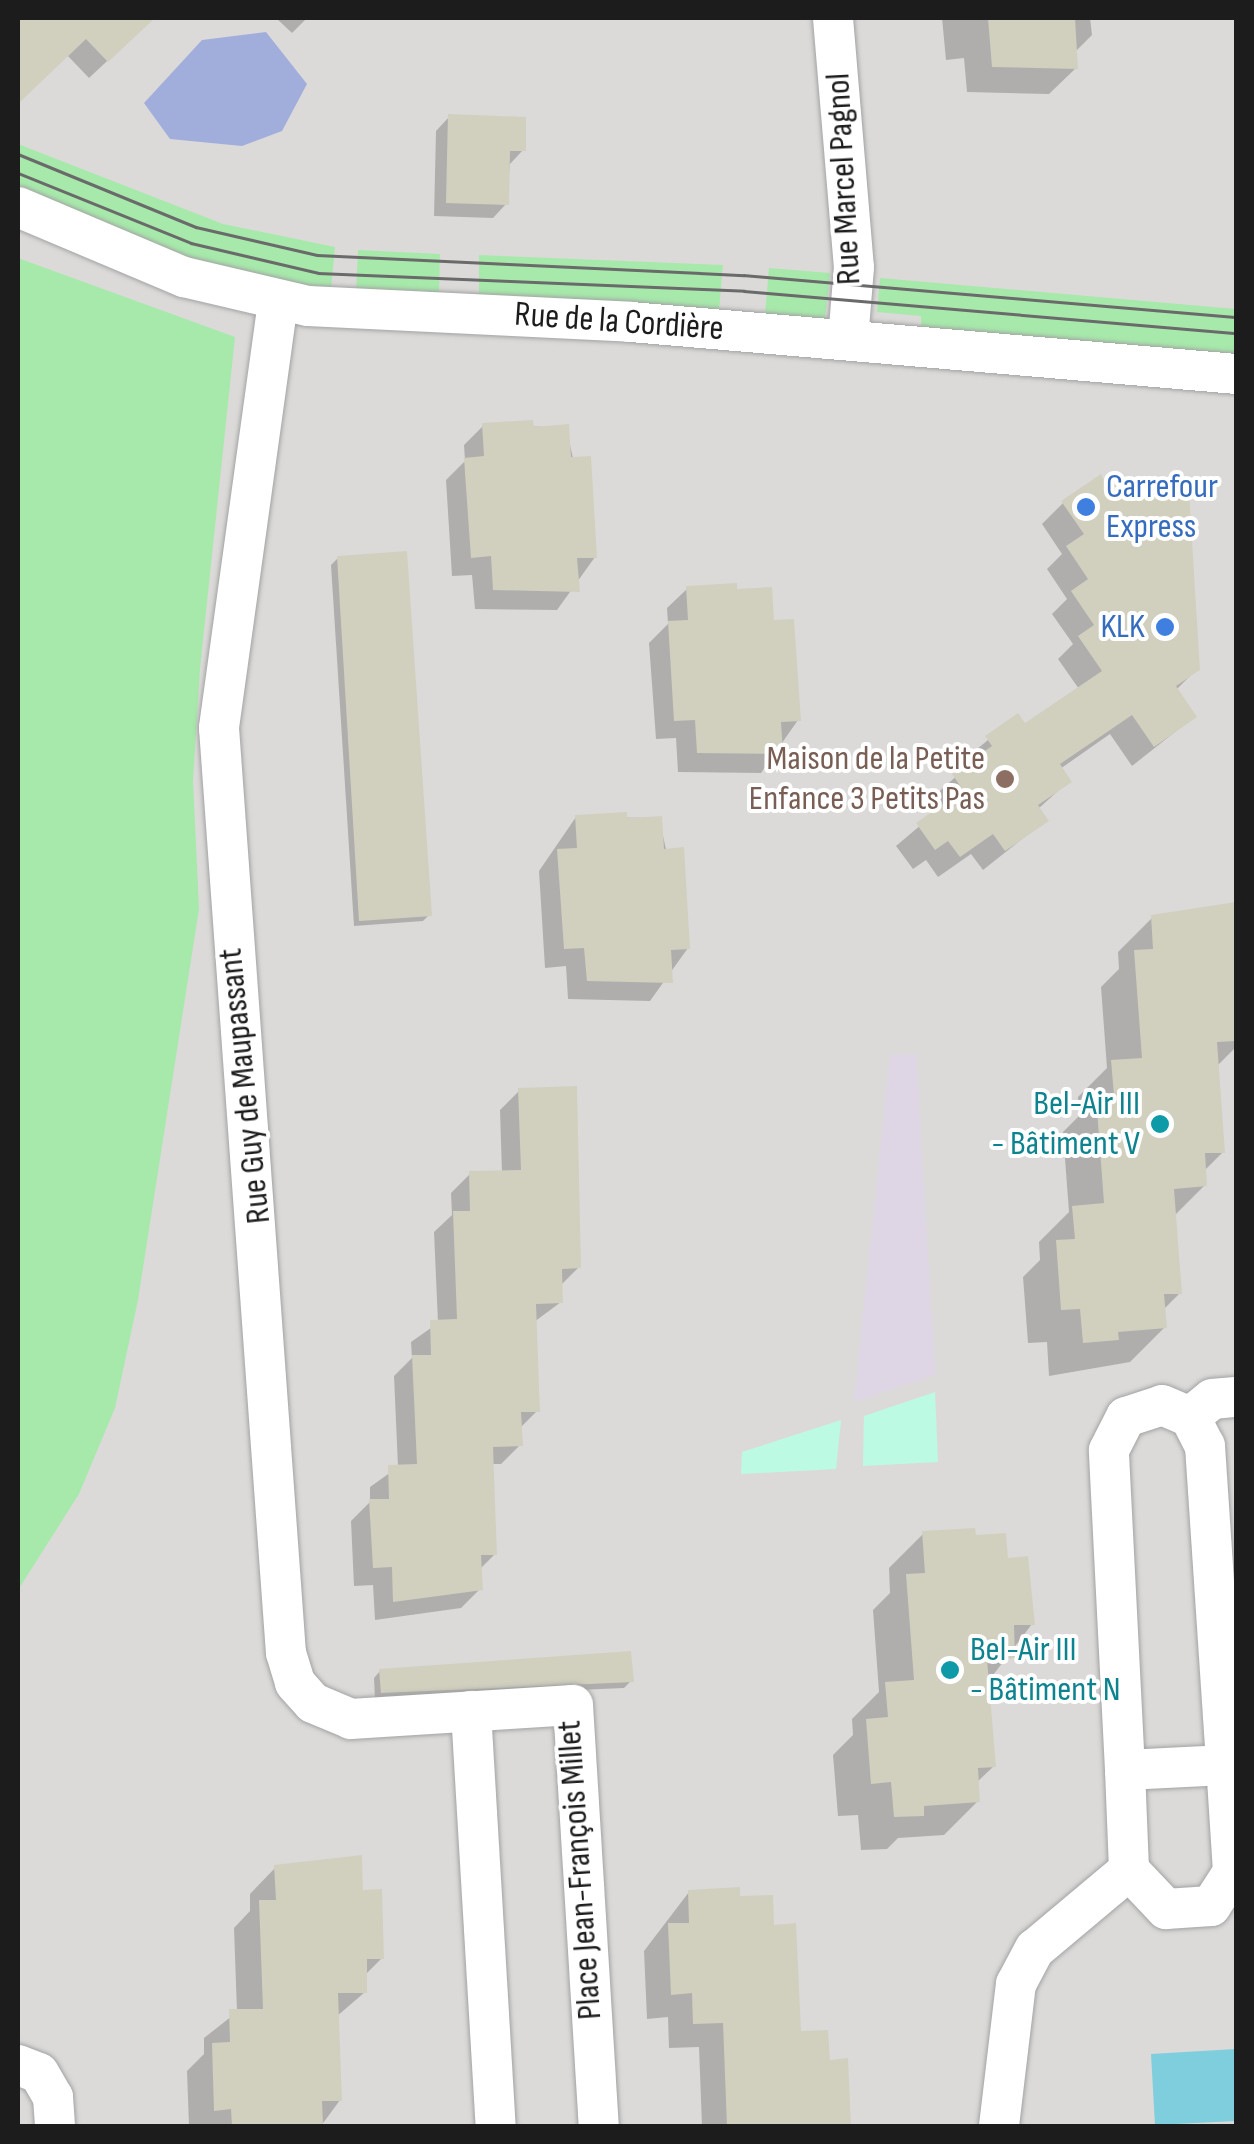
<!DOCTYPE html>
<meta charset="utf-8">
<style>
body{margin:0}
#map{position:relative;width:1254px;height:2144px;overflow:hidden;background:#ebeee2;font-family:"Sofia Sans Condensed",sans-serif}
div>[style]{position:absolute}
[style*='--x']{left:calc(var(--x)*1px);top:calc(var(--y)*1px);width:calc(var(--w)*1px);rotate:calc(var(--a)*1deg)}
.residential>*{inset:0;background:#dbdad9}
.grass>*{inset:0;background:#a7e9ab}
.park>*{inset:0;background:#bdfae4}
.pitch>*{inset:0;background:#7ecede}
.plaza>*{inset:0;background:#ded6e4}
.water>*{inset:0;background:#a1aedc}
.shadow>*{inset:0;background:#0003}
.building>*{inset:0;background:#d1d0bf}
.roads{filter:drop-shadow(0 0 2px #a3a3a3) drop-shadow(0 0 2px #a3a3a3)}
.minor>*{height:40px;margin:-20px;padding:0 20px;transform-origin:20px;border-radius:20px;background:#fff}
.tram>*{height:2.5px;margin:-1.25px;padding:0 1.25px;transform-origin:1.25px;border-radius:1.25px;background:#6a6a6a}
.dots>*{width:28px;height:28px;translate:-50% -50%;box-sizing:border-box;border:5px solid #fff;border-radius:50%}
span{translate:-50% -50%;white-space:nowrap;text-align:center;line-height:1.15;-webkit-text-stroke:8px #fff;paint-order:stroke}
.street-label{font-size:35px;color:#1c1c1c}
.shop-label{font-size:35px;color:#366cbe}
.left{translate:0 -50%;text-align:left}
.right{translate:-100% -50%;text-align:right}
.education-label{font-size:35px;color:#785e54}
.culture-label{font-size:35px;color:#0d838f}
.frame{position:absolute;inset:0;border:20px solid #1c1c1c;pointer-events:none}
</style>
<div id="map">
<div class="residential">
<i style="clip-path:polygon(18px 18px,1236px 18px,1236px 2126px,18px 2126px)"></i>
</div>
<div class="grass">
<i style="clip-path:polygon(18px 144px,223px 224px,335px 247px,331px 290px,196px 262px,18px 186px)"></i>
<i style="clip-path:polygon(358px 250px,440px 254px,439px 294px,356px 292px)"></i>
<i style="clip-path:polygon(479px 255px,723px 265px,719px 310px,479px 295px)"></i>
<i style="clip-path:polygon(18px 258px,235px 337px,200px 669px,193px 781px,199px 909px,138px 1300px,115px 1408px,79px 1494px,18px 1590px)"></i>
<i style="clip-path:polygon(769px 268px,830px 273px,825px 319px,765px 314px)"></i>
<i style="clip-path:polygon(880px 278px,1236px 309px,1236px 355px,921px 327px,921px 316px,877px 312px)"></i>
</div>
<div class="park">
<i style="clip-path:polygon(935px 1392px,938px 1462px,863px 1466px,864px 1416px)"></i>
<i style="clip-path:polygon(841px 1420px,836px 1469px,741px 1474px,742px 1452px)"></i>
</div>
<div class="pitch">
<i style="clip-path:polygon(1236px 2049px,1236px 2121px,1155px 2125px,1151px 2054px)"></i>
</div>
<div class="plaza">
<i style="clip-path:polygon(916px 1054px,935px 1375px,854px 1402px,890px 1055px)"></i>
</div>
<div class="water">
<i style="clip-path:polygon(266px 32px,307px 84px,282px 131px,242px 146px,170px 139px,144px 103px,202px 40px)"></i>
</div>
<div class="shadow">
<i style="clip-path:polygon(18px 18px,153px 18px,89px 78px,67px 55px,18px 101px)"></i>
<i style="clip-path:polygon(276px 18px,307px 18px,292px 33px)"></i>
<i style="clip-path:polygon(942px 18px,1090px 18px,1092px 35px,1075px 52px,1076px 68px,1049px 94px,967px 92px,964px 58px,946px 60px)"></i>
<i style="clip-path:polygon(449px 117px,523px 150px,510px 164px,506px 204px,493px 218px,434px 216px,436px 131px)"></i>
<i style="clip-path:polygon(483px 426px,566px 427px,595px 557px,557px 610px,475px 609px,472px 575px,452px 576px,446px 480px,465px 461px,464px 445px)"></i>
<i style="clip-path:polygon(1063px 503px,1197px 669px,1176px 690px,1194px 717px,1132px 766px,1110px 734px,1060px 769px,1069px 781px,1038px 809px,1046px 820px,983px 870px,971px 854px,938px 877px,926px 860px,913px 869px,896px 846px,941px 808px,933px 797px,969px 765px,965px 759px,1017px 716px,1024px 727px,1079px 689px,1058px 659px,1073px 644px,1052px 614px,1067px 599px,1047px 569px,1062px 554px,1042px 524px)"></i>
<i style="clip-path:polygon(338px 558px,429px 915px,423px 921px,354px 926px,331px 565px)"></i>
<i style="clip-path:polygon(687px 589px,772px 623px,798px 720px,761px 773px,678px 772px,676px 738px,656px 739px,649px 643px,668px 624px,667px 608px)"></i>
<i style="clip-path:polygon(576px 817px,659px 818px,688px 948px,650px 1001px,568px 999px,566px 966px,545px 968px,539px 871px)"></i>
<i style="clip-path:polygon(1234px 905px,1236px 1047px,1216px 1067px,1223px 1152px,1204px 1171px,1205px 1185px,1174px 1216px,1180px 1293px,1163px 1310px,1164px 1328px,1130px 1362px,1049px 1376px,1047px 1342px,1028px 1343px,1023px 1277px,1040px 1260px,1039px 1242px,1069px 1212px,1063px 1132px,1079px 1116px,1078px 1097px,1107px 1068px,1101px 987px,1119px 969px,1118px 952px,1152px 918px)"></i>
<i style="clip-path:polygon(519px 1091px,579px 1267px,560px 1286px,561px 1302px,534px 1322px,537px 1411px,519px 1429px,520px 1445px,501px 1464px,491px 1464px,495px 1554px,479px 1570px,480px 1589px,461px 1608px,375px 1620px,373px 1585px,354px 1586px,351px 1521px,370px 1502px,370px 1487px,398px 1467px,394px 1376px,412px 1358px,411px 1342px,438px 1323px,434px 1232px,452px 1215px,451px 1193px,470px 1174px,502px 1173px,500px 1110px)"></i>
<i style="clip-path:polygon(923px 1534px,1006px 1561px,1032px 1624px,987px 1683px,994px 1766px,976px 1783px,978px 1801px,944px 1835px,898px 1838px,887px 1849px,861px 1850px,858px 1815px,838px 1816px,833px 1755px,853px 1735px,852px 1719px,879px 1692px,873px 1610px,890px 1593px,889px 1568px)"></i>
<i style="clip-path:polygon(380px 1671px,631px 1681px,624px 1688px,375px 1699px,374px 1678px)"></i>
<i style="clip-path:polygon(275px 1868px,361px 1892px,382px 1958px,365px 1975px,365px 1992px,336px 2017px,340px 2100px,321px 2126px,189px 2126px,187px 2071px,204px 2054px,204px 2038px,237px 2012px,234px 1928px,250px 1911px,250px 1894px)"></i>
<i style="clip-path:polygon(689px 1892px,738px 1898px,772px 1928px,798px 2033px,827px 2062px,846px 2061px,849px 2126px,702px 2126px,699px 2047px,669px 2048px,668px 2017px,647px 2019px,644px 1951px)"></i>
</div>
<div class="building">
<i style="clip-path:polygon(18px 18px,155px 18px,108px 62px,86px 39px,18px 104px)"></i>
<i style="clip-path:polygon(988px 18px,1075px 18px,1078px 69px,992px 67px)"></i>
<i style="clip-path:polygon(448px 114px,526px 117px,526px 151px,510px 151px,509px 205px,446px 203px)"></i>
<i style="clip-path:polygon(533px 420px,534px 427px,569px 424px,571px 457px,591px 456px,597px 558px,577px 558px,580px 592px,493px 590px,491px 556px,471px 558px,464px 458px,484px 456px,482px 423px)"></i>
<i style="clip-path:polygon(1101px 474px,1104px 480px,1188px 476px,1200px 670px,1176px 686px,1197px 717px,1154px 747px,1132px 715px,1060px 764px,1072px 782px,1038px 805px,1049px 821px,1005px 851px,993px 834px,960px 857px,948px 841px,935px 850px,916px 823px,963px 790px,952px 774px,992px 746px,985px 736px,1018px 713px,1025px 723px,1102px 671px,1078px 636px,1094px 625px,1071px 591px,1088px 579px,1066px 546px,1084px 534px,1061px 501px)"></i>
<i style="clip-path:polygon(407px 551px,432px 916px,359px 921px,337px 556px)"></i>
<i style="clip-path:polygon(737px 583px,737px 589px,772px 587px,774px 620px,794px 619px,801px 721px,781px 722px,783px 754px,697px 753px,695px 720px,674px 721px,668px 621px,688px 620px,686px 586px)"></i>
<i style="clip-path:polygon(627px 812px,627px 818px,662px 816px,664px 849px,684px 847px,690px 949px,671px 950px,673px 983px,587px 981px,584px 948px,564px 949px,557px 849px,577px 848px,575px 815px)"></i>
<i style="clip-path:polygon(1236px 902px,1236px 1041px,1217px 1042px,1225px 1153px,1205px 1153px,1207px 1186px,1174px 1189px,1182px 1294px,1164px 1294px,1167px 1328px,1118px 1332px,1119px 1340px,1083px 1343px,1080px 1309px,1061px 1310px,1056px 1240px,1075px 1239px,1072px 1206px,1104px 1203px,1096px 1096px,1114px 1095px,1111px 1060px,1142px 1058px,1134px 950px,1153px 949px,1151px 915px)"></i>
<i style="clip-path:polygon(577px 1086px,581px 1268px,562px 1269px,563px 1303px,536px 1304px,540px 1412px,521px 1412px,523px 1446px,493px 1447px,497px 1555px,481px 1555px,483px 1590px,393px 1602px,392px 1567px,373px 1568px,369px 1499px,389px 1499px,388px 1465px,417px 1464px,412px 1355px,431px 1355px,430px 1320px,457px 1319px,453px 1211px,470px 1211px,469px 1171px,521px 1170px,518px 1088px)"></i>
<i style="clip-path:polygon(975px 1528px,976px 1535px,1006px 1533px,1008px 1558px,1028px 1556px,1035px 1625px,1014px 1625px,1015px 1658px,987px 1660px,996px 1767px,978px 1768px,980px 1802px,924px 1806px,924px 1816px,894px 1817px,891px 1782px,871px 1784px,866px 1719px,888px 1717px,885px 1682px,914px 1680px,906px 1574px,925px 1573px,922px 1531px)"></i>
<i style="clip-path:polygon(631px 1651px,634px 1682px,381px 1693px,379px 1669px)"></i>
<i style="clip-path:polygon(362px 1855px,363px 1890px,382px 1889px,384px 1959px,367px 1959px,367px 1993px,338px 1993px,342px 2101px,322px 2101px,323px 2126px,232px 2126px,231px 2109px,214px 2111px,212px 2043px,230px 2042px,229px 2009px,263px 2009px,259px 1900px,276px 1900px,274px 1865px)"></i>
<i style="clip-path:polygon(740px 1887px,740px 1896px,773px 1895px,774px 1925px,796px 1923px,801px 2031px,828px 2030px,830px 2060px,848px 2058px,851px 2126px,727px 2126px,723px 2023px,693px 2024px,692px 1993px,671px 1995px,668px 1923px,689px 1923px,688px 1890px)"></i>
</div>
<div class="roads">
<div class="minor">
<i style="--x:833;--y:18;--w:250;--a:85.2"></i>
<i style="--x:854;--y:267;--w:73;--a:94.7"></i>
<i style="--x:18;--y:207;--w:180;--a:22.9"></i>
<i style="--x:184;--y:277;--w:127;--a:13.2"></i>
<i style="--x:308;--y:306;--w:323;--a:2.8"></i>
<i style="--x:631;--y:322;--w:607;--a:4.91"></i>
<i style="--x:278;--y:302;--w:430;--a:97.9"></i>
<i style="--x:219;--y:728;--w:927;--a:85.86"></i>
<i style="--x:286;--y:1653;--w:31;--a:73"></i>
<i style="--x:295;--y:1683;--w:27;--a:48"></i>
<i style="--x:313;--y:1703;--w:41;--a:22.8"></i>
<i style="--x:351;--y:1719;--w:222;--a:-3.6"></i>
<i style="--x:573;--y:1705;--w:422;--a:86.5"></i>
<i style="--x:1162;--y:1405;--w:30;--a:23"></i>
<i style="--x:1190;--y:1417;--w:33;--a:63"></i>
<i style="--x:1205;--y:1446;--w:320;--a:86.2"></i>
<i style="--x:1226;--y:1765;--w:101;--a:177.2"></i>
<i style="--x:1125;--y:1770;--w:320;--a:-92.9"></i>
<i style="--x:1109;--y:1450;--w:37;--a:-63"></i>
<i style="--x:1126;--y:1417;--w:38;--a:-18"></i>
<i style="--x:1190;--y:1417;--w:28;--a:-39"></i>
<i style="--x:1212;--y:1399;--w:24;--a:-5"></i>
<i style="--x:471;--y:1711;--w:416;--a:86.6"></i>
<i style="--x:1125;--y:1770;--w:100;--a:87.7"></i>
<i style="--x:1129;--y:1870;--w:54;--a:46.5"></i>
<i style="--x:1166;--y:1909;--w:45;--a:-3.8"></i>
<i style="--x:1211;--y:1906;--w:40;--a:-57.1"></i>
<i style="--x:1233;--y:1872;--w:107;--a:-93.7"></i>
<i style="--x:18;--y:2065;--w:22;--a:21"></i>
<i style="--x:39;--y:2073;--w:28;--a:60"></i>
<i style="--x:53;--y:2097;--w:29;--a:86"></i>
<i style="--x:999;--y:2126;--w:143;--a:-83.2"></i>
<i style="--x:1016;--y:1984;--w:40;--a:-62"></i>
<i style="--x:1035;--y:1949;--w:123;--a:-40"></i>
</div>
</div>
<div class="tram">
<i style="--x:18;--y:154;--w:192;--a:22.3"></i>
<i style="--x:196;--y:227;--w:124;--a:13"></i>
<i style="--x:317;--y:255;--w:427;--a:2.7"></i>
<i style="--x:744;--y:275;--w:494;--a:4.9"></i>
<i style="--x:18;--y:173;--w:187;--a:22"></i>
<i style="--x:191;--y:243;--w:131;--a:13.2"></i>
<i style="--x:319;--y:273;--w:425;--a:2.4"></i>
<i style="--x:744;--y:291;--w:494;--a:4.9"></i>
</div>
<div class="dots">
<i style="left:1086px;top:507px;background:#3f7fe0"></i>
<i style="left:1165px;top:627px;background:#3f7fe0"></i>
<i style="left:1005px;top:779px;background:#8d6e63"></i>
<i style="left:1160px;top:1124px;background:#0f9aa8"></i>
<i style="left:950px;top:1670px;background:#0f9aa8"></i>
</div>
<div class="street-label">
<span style="left:844px;top:179px;rotate:-93deg">Rue Marcel Pagnol</span>
<span style="left:619px;top:322px;rotate:4deg">Rue de la Cordière</span>
<span style="left:245px;top:1086px;rotate:-96deg">Rue Guy de Maupassant</span>
<span style="left:580px;top:1870px;rotate:-94deg">Place Jean-François Millet</span>
</div>
<div class="shop-label">
<span class="left" style="left:1106px;top:507px">Carrefour<br>Express</span>
<span class="right" style="left:1145px;top:627px">KLK</span>
</div>
<div class="education-label">
<span class="right" style="left:985px;top:779px">Maison de la Petite<br>Enfance 3 Petits Pas</span>
</div>
<div class="culture-label">
<span class="right" style="left:1140px;top:1124px">Bel-Air III<br>- Bâtiment V</span>
<span class="left" style="left:970px;top:1670px">Bel-Air III<br>- Bâtiment N</span>
</div>
<div class="frame"></div>
</div>
